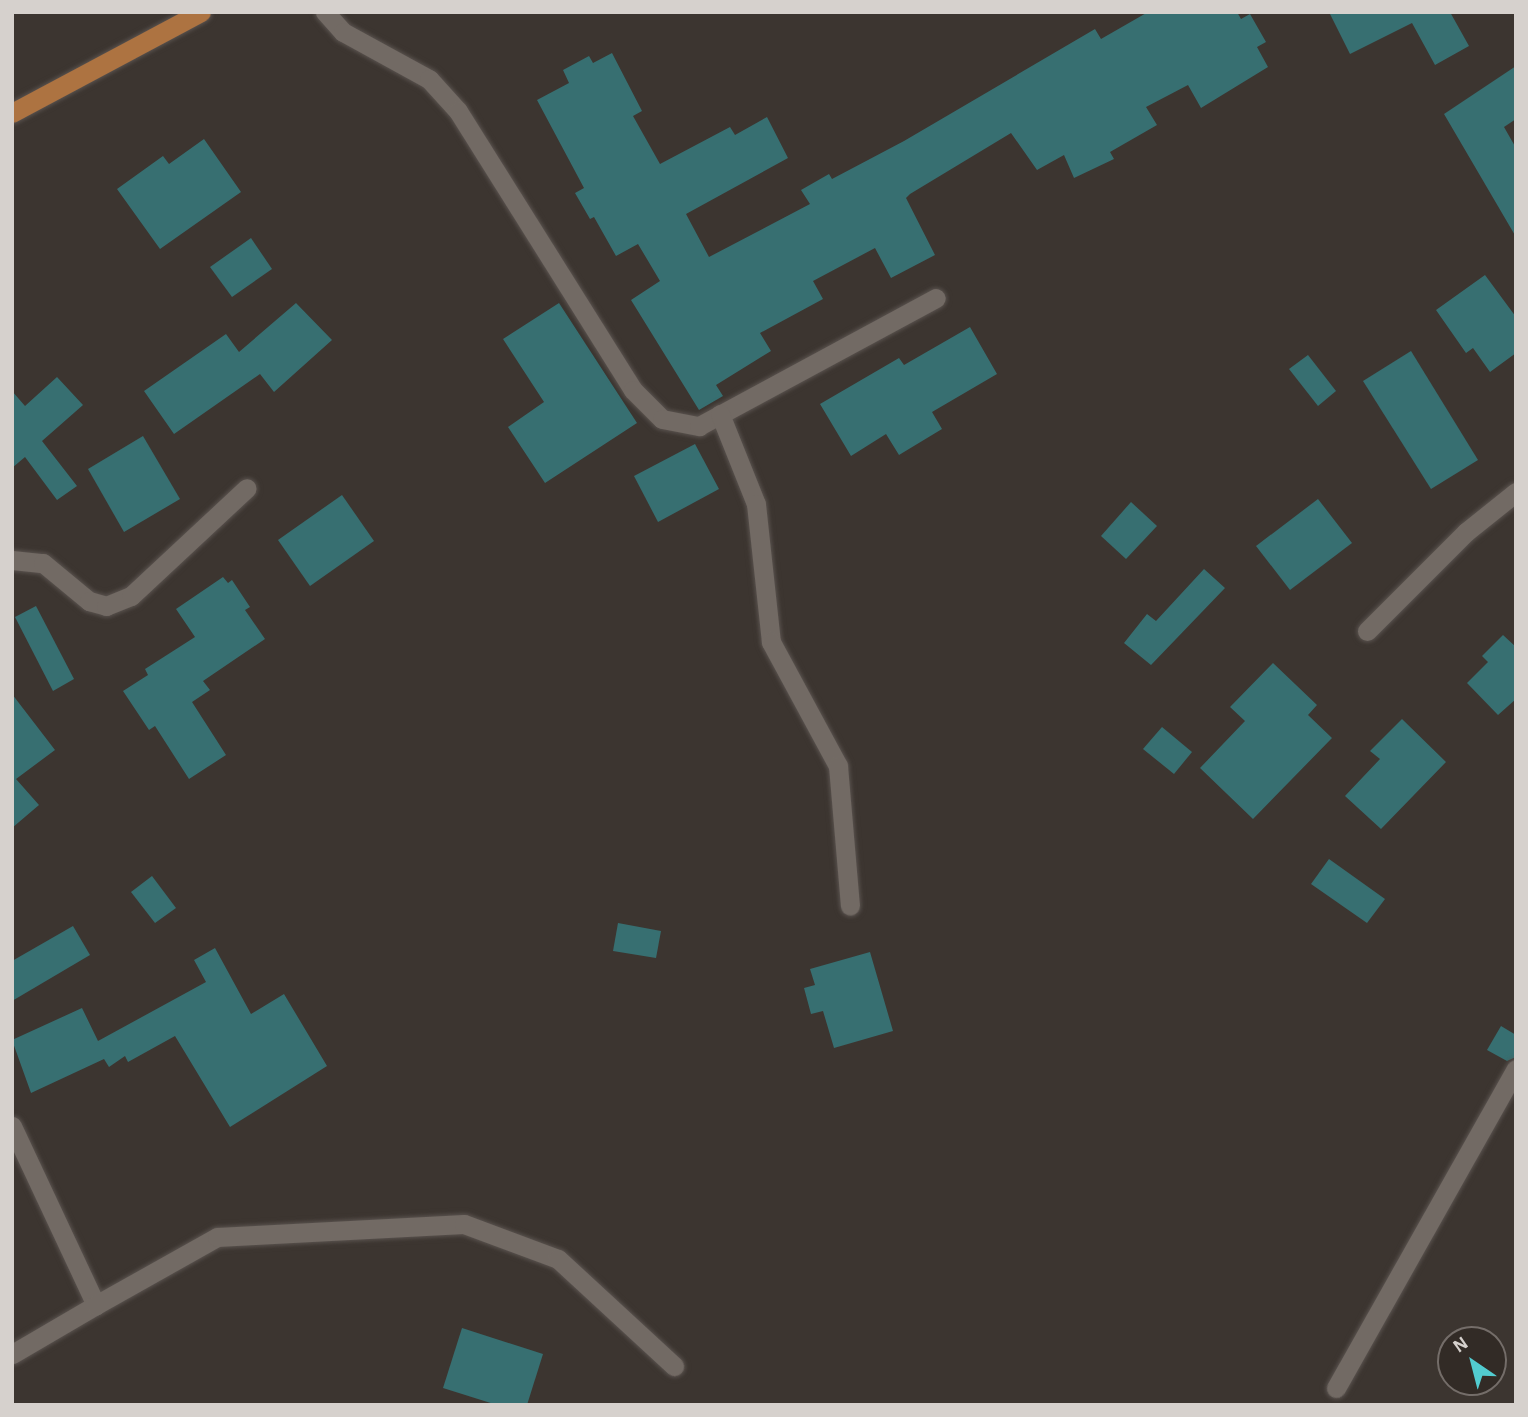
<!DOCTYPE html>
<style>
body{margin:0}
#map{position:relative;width:1528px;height:1417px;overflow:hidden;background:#3c3530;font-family:"Alegreya Sans",sans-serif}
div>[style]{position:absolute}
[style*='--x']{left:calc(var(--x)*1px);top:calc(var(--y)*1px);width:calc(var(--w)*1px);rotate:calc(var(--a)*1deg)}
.building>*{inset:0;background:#376f71}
.roads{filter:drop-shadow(0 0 2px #59524e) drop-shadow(0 0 2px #59524e)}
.minor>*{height:19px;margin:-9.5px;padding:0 9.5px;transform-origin:9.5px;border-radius:9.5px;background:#726a64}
.primary>*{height:19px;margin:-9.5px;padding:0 9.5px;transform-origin:9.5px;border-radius:9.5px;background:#ad7341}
span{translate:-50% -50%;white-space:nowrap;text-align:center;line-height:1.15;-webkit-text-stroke:5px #322b26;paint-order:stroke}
.frame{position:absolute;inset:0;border:14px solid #d6d1cd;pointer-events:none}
.north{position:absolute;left:1437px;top:1326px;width:70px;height:70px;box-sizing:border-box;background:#322b26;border:2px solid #746d69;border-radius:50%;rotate:325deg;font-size:19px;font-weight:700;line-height:28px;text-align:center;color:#d6d1cd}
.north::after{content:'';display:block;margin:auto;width:24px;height:32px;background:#52ccd0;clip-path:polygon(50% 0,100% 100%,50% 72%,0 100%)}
</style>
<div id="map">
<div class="building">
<i style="clip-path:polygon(1148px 12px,1237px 12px,1241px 19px,1250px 14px,1266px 42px,1257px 47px,1268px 67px,1201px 108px,1188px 85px,1146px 107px,1157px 125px,1110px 152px,1114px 159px,1074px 178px,1064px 155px,1037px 170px,1011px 133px,910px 194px,906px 198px,935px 255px,891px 278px,875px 248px,813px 281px,823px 299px,760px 333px,771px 351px,716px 385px,723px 396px,699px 410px,631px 300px,660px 281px,638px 244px,616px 256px,594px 217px,590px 219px,575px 193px,584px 188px,537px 100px,569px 83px,563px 70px,589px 56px,593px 63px,612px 53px,642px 111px,633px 116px,660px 164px,730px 127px,735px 135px,767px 117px,788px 158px,686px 214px,709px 257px,810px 204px,801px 190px,829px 174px,832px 179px,904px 141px,1095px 29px,1101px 39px)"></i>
<i style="clip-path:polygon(1329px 12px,1450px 12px,1469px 46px,1435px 65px,1412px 23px,1350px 54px)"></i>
<i style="clip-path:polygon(1516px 66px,1516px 119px,1504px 127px,1516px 148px,1516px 237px,1444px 114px)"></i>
<i style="clip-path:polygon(204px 139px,241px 192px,160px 249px,117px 189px,163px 156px,169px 164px)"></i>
<i style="clip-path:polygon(251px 238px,272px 269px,232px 297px,210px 267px)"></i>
<i style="clip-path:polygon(1485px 275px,1516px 317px,1516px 353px,1490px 372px,1473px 348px,1466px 353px,1436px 310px)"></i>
<i style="clip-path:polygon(296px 303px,332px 340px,274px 392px,260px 374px,174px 434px,144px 391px,226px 334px,239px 352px)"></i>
<i style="clip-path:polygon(559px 303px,637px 423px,545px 483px,508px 427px,544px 402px,503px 339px)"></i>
<i style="clip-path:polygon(970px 327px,997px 374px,932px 412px,942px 429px,899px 455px,886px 434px,851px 456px,820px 404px,899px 358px,904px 365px)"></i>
<i style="clip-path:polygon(1411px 351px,1478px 460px,1431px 489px,1363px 381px)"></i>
<i style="clip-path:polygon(1308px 355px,1336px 391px,1318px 406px,1289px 369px)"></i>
<i style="clip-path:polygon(57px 377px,83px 405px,42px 441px,77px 486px,57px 500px,25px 457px,12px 468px,12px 391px,25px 406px)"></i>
<i style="clip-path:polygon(143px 436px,180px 499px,124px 532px,88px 469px)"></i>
<i style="clip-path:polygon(695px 444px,719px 489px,658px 522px,634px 476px)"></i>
<i style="clip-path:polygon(342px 495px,374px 541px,310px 586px,278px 540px)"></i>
<i style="clip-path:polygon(1318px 499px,1352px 543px,1290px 590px,1256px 546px)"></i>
<i style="clip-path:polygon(1131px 502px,1157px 526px,1126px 559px,1101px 536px)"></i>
<i style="clip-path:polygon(1204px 569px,1225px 588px,1151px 665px,1124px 643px,1147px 614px,1156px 621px)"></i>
<i style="clip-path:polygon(223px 577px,228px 583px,232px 580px,250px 607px,245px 610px,265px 639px,203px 681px,210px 690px,192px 702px,226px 755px,189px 779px,155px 726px,149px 730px,123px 691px,148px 675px,145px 669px,195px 637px,176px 609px)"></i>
<i style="clip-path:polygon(36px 606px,74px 679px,53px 691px,15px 617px)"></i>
<i style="clip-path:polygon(1503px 635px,1516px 647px,1516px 699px,1498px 715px,1467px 683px,1488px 662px,1482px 656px)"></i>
<i style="clip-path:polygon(1273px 663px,1317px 705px,1308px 715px,1332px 738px,1253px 819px,1200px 768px,1245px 721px,1230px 707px)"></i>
<i style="clip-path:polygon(12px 694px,55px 750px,16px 779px,39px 805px,12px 828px)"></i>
<i style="clip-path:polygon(1402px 719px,1446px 762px,1381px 829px,1345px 796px,1380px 759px,1370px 751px)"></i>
<i style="clip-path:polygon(1162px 727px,1192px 752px,1174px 774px,1143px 749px)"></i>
<i style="clip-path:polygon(1329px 859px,1385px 899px,1367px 923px,1311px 884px)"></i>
<i style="clip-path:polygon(152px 876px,176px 908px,155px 923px,131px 892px)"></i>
<i style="clip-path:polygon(618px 923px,661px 931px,656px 958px,613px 951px)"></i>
<i style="clip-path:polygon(73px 926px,90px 955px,12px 1001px,12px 961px)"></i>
<i style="clip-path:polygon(215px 948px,251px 1014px,284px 994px,327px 1066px,230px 1127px,175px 1036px,128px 1062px,125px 1056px,109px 1067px,104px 1059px,31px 1093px,12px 1040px,82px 1008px,98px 1041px,206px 982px,194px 960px)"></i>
<i style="clip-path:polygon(870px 952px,893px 1031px,834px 1048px,823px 1011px,811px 1014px,804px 988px,815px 985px,810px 969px)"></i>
<i style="clip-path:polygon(1501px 1026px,1516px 1035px,1516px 1057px,1507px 1061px,1487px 1050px)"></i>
<i style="clip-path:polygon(462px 1328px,543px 1354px,527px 1405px,497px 1405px,443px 1388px)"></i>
</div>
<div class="roads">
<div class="minor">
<i style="--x:325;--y:12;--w:27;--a:48"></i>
<i style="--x:343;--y:32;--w:98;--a:28.7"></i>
<i style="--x:429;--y:79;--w:43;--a:47.8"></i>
<i style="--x:458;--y:111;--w:329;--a:57.9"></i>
<i style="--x:633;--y:390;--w:41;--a:45"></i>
<i style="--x:662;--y:419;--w:38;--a:11"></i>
<i style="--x:699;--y:426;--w:269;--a:-28.4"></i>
<i style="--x:720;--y:414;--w:97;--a:68.2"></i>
<i style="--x:756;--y:504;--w:139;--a:83.8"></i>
<i style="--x:771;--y:642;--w:141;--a:61.6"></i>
<i style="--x:838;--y:766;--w:140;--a:85.1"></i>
<i style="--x:12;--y:560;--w:31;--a:6"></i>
<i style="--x:43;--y:563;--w:60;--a:39.6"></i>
<i style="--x:89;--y:601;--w:18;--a:16"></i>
<i style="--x:106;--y:606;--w:27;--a:-22"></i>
<i style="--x:131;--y:596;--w:158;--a:-43"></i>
<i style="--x:1367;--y:631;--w:140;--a:-45"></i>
<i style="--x:1466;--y:532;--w:64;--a:-38.7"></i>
<i style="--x:12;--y:1126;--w:198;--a:64.9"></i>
<i style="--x:96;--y:1305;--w:97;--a:149.7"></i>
<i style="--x:96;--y:1305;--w:139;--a:-29.3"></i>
<i style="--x:217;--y:1237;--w:247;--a:-3"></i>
<i style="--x:464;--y:1224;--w:100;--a:20.4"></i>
<i style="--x:558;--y:1259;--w:158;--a:42.7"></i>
<i style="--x:1336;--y:1388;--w:366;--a:-60.6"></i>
</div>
<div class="primary">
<i style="--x:12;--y:113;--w:214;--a:-28.1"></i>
</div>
</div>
<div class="frame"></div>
<div class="north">N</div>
</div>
